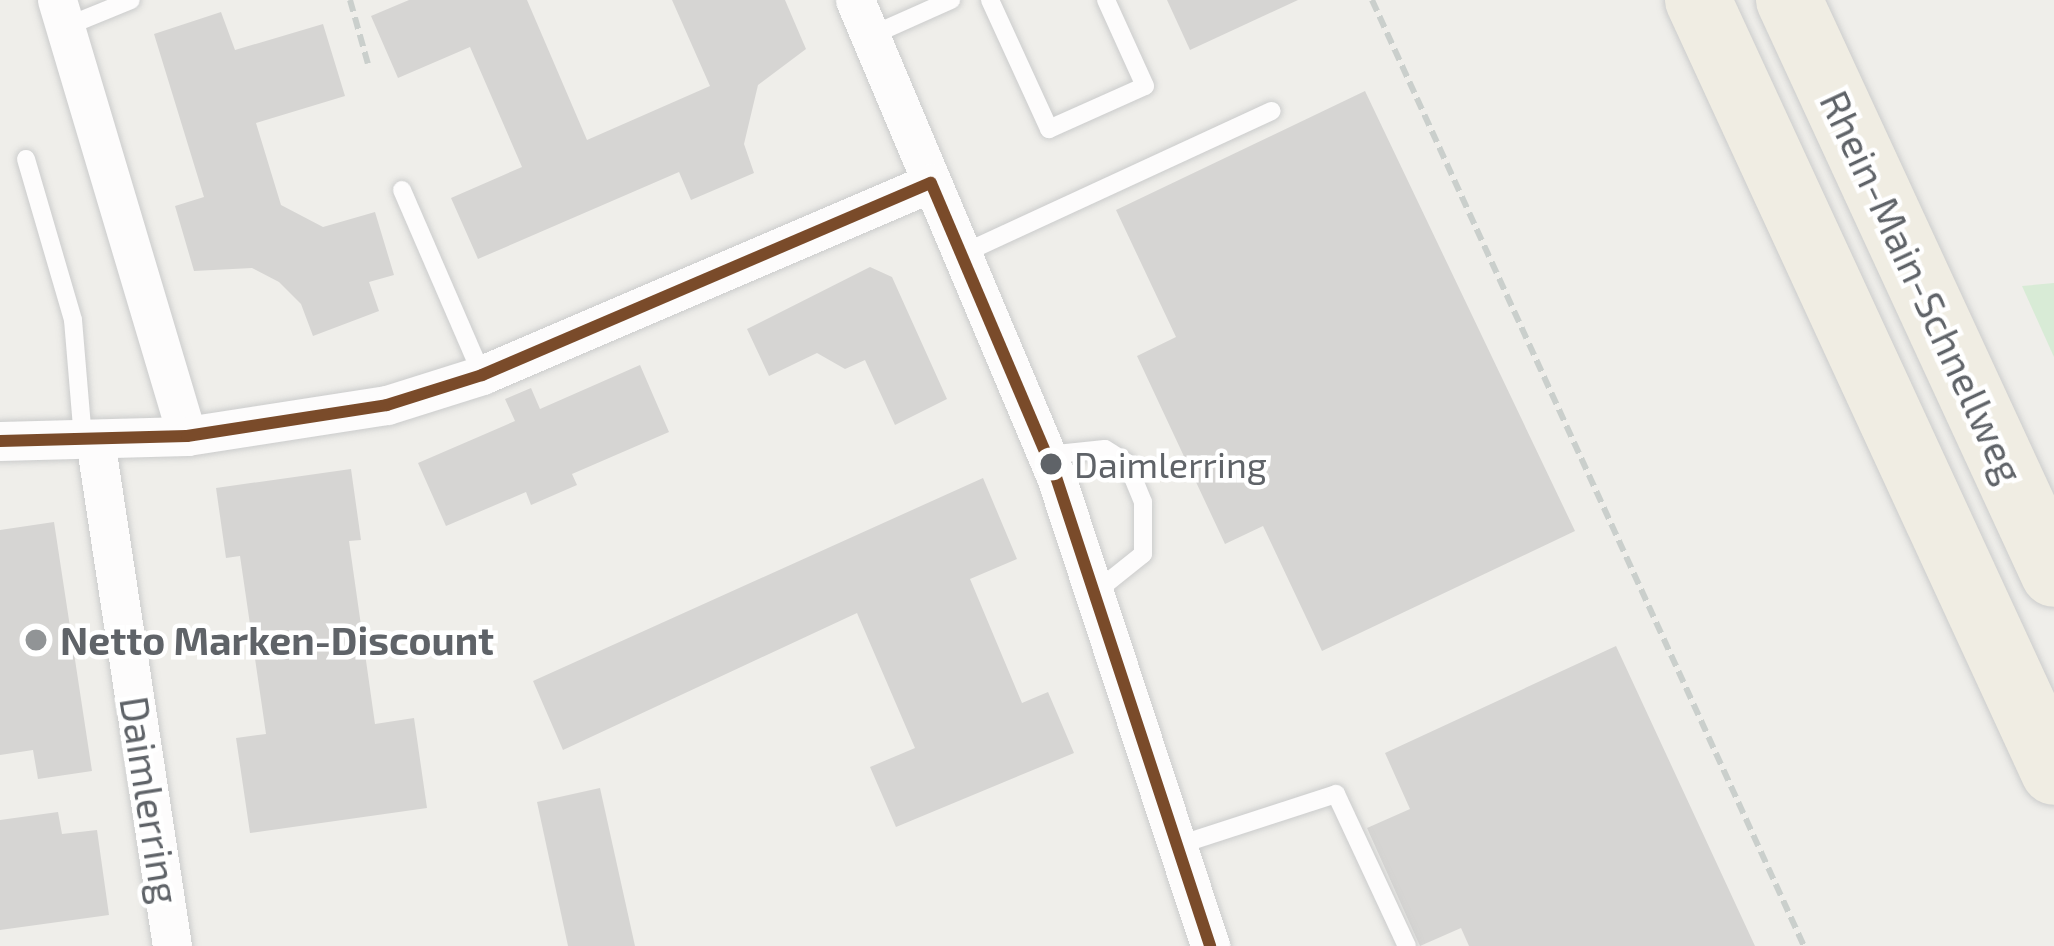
<!DOCTYPE html>
<style>
body{margin:0}
#map{position:relative;width:2054px;height:946px;overflow:hidden;background:#efeeea;font-family:"Exo 2",sans-serif}
div>[style]{position:absolute}
[style*='--x']{left:calc(var(--x)*1px);top:calc(var(--y)*1px);width:calc(var(--w)*1px);rotate:calc(var(--a)*1deg)}
.green>*{inset:0;background:#d8ebd6}
.building>*{inset:0;background:#d6d5d3}
.path>*{height:6px;margin-top:-3px;transform-origin:0;background:repeating-linear-gradient(90deg,#cacfcc 0 12px,transparent 0 18px)}
.roads{filter:drop-shadow(0 0 3px #cbcccc) drop-shadow(0 0 3px #cbcccc)}
.service>*{height:18px;margin:-9px;padding:0 9px;transform-origin:9px;border-radius:9px;background:#fdfcfc}
.minor>*{height:39px;margin:-19.5px;padding:0 19.5px;transform-origin:19.5px;border-radius:19.5px;background:#fdfcfc}
.motorway>*{height:66px;margin:-33px;padding:0 33px;transform-origin:33px;border-radius:33px;background:#f0ede3}
.bus-1>*{height:12px;margin:-6px;padding:0 6px;transform-origin:6px;border-radius:6px;background:#7a4b2a}
.dots>*{width:33px;height:33px;translate:-50% -50%;box-sizing:border-box;border:6px solid #fff;border-radius:50%}
span{translate:-50% -50%;white-space:nowrap;text-align:center;line-height:1.15;-webkit-text-stroke:9px #fff;paint-order:stroke}
.bus-label{font-size:36px;color:#5f6368}
.left{translate:0 -50%;text-align:left}
.street-label{font-size:39px;color:#5f6368}
.poi-label{font-size:39px;color:#5f6368;font-weight:700}
</style>
<div id="map">
<div class="green">
<i style="clip-path:polygon(2054px 283px,2054px 357px,2022px 286px)"></i>
</div>
<div class="building">
<i style="clip-path:polygon(409px 0,527px 0,587px 140px,710px 86px,672px 0,785px 0,806px 49px,758px 85px,744px 144px,754px 173px,691px 200px,679px 172px,478px 259px,451px 198px,522px 167px,470px 47px,398px 78px,371px 16px)"></i>
<i style="clip-path:polygon(1167px 0,1298px 0,1190px 50px)"></i>
<i style="clip-path:polygon(221px 12px,235px 50px,323px 24px,345px 96px,256px 123px,281px 205px,323px 227px,375px 212px,394px 275px,369px 282px,379px 311px,313px 336px,301px 304px,279px 282px,252px 268px,194px 271px,175px 206px,204px 197px,154px 34px)"></i>
<i style="clip-path:polygon(1365px 91px,1575px 531px,1322px 651px,1263px 526px,1225px 544px,1137px 356px,1176px 337px,1116px 210px)"></i>
<i style="clip-path:polygon(870px 267px,892px 277px,947px 399px,895px 425px,865px 360px,845px 369px,817px 353px,769px 376px,747px 329px)"></i>
<i style="clip-path:polygon(640px 365px,669px 432px,572px 474px,577px 485px,531px 505px,526px 492px,446px 526px,418px 463px,515px 421px,505px 399px,531px 388px,540px 409px)"></i>
<i style="clip-path:polygon(351px 469px,361px 540px,349px 541px,375px 724px,414px 718px,427px 808px,250px 833px,236px 738px,266px 734px,240px 556px,226px 558px,216px 488px)"></i>
<i style="clip-path:polygon(983px 478px,1017px 559px,970px 579px,1022px 703px,1048px 692px,1074px 753px,896px 827px,870px 767px,915px 748px,857px 613px,563px 750px,533px 681px)"></i>
<i style="clip-path:polygon(54px 522px,92px 771px,38px 779px,33px 750px,0 755px,0 530px)"></i>
<i style="clip-path:polygon(1616px 646px,1755px 946px,1469px 946px,1461px 928px,1420px 946px,1367px 828px,1410px 809px,1385px 753px)"></i>
<i style="clip-path:polygon(600px 788px,635px 946px,568px 946px,537px 802px)"></i>
<i style="clip-path:polygon(58px 812px,62px 834px,97px 830px,109px 915px,0 930px,0 820px)"></i>
</div>
<div class="path">
<i style="--x:350;--y:0;--w:66;--a:74.3"></i>
<i style="--x:1372;--y:0;--w:1040;--a:65.46"></i>
</div>
<div class="roads">
<div class="service">
<i style="--x:990;--y:0;--w:142;--a:65.4"></i>
<i style="--x:1049;--y:129;--w:105;--a:-24.1"></i>
<i style="--x:1145;--y:86;--w:94;--a:-114.4"></i>
<i style="--x:65;--y:27;--w:71;--a:-22.2"></i>
<i style="--x:870;--y:36;--w:89;--a:-24"></i>
<i style="--x:26;--y:159;--w:168;--a:73.7"></i>
<i style="--x:73;--y:320;--w:120;--a:85.2"></i>
<i style="--x:402;--y:190;--w:202;--a:66.6"></i>
<i style="--x:962;--y:254;--w:341;--a:-24.8"></i>
<i style="--x:1047;--y:455;--w:58;--a:-5.9"></i>
<i style="--x:1105;--y:449;--w:26;--a:32"></i>
<i style="--x:1127;--y:463;--w:42;--a:67.7"></i>
<i style="--x:1143;--y:502;--w:52;--a:90"></i>
<i style="--x:1143;--y:554;--w:58;--a:141.3"></i>
<i style="--x:1179;--y:845;--w:165;--a:-18"></i>
<i style="--x:1336;--y:794;--w:168;--a:65"></i>
</div>
<div class="minor">
<i style="--x:57;--y:0;--w:455;--a:73.4"></i>
<i style="--x:855;--y:0;--w:518;--a:67.15"></i>
<i style="--x:1056;--y:477;--w:494;--a:71.8"></i>
<i style="--x:95;--y:440;--w:512;--a:81.35"></i>
<i style="--x:0;--y:441;--w:187;--a:-1.5"></i>
<i style="--x:187;--y:436;--w:202;--a:-8.8"></i>
<i style="--x:387;--y:405;--w:100;--a:-17.5"></i>
<i style="--x:482;--y:375;--w:488;--a:-23.2"></i>
</div>
<div class="motorway">
<i style="--x:1698;--y:0;--w:850;--a:65.24"></i>
<i style="--x:1789;--y:0;--w:632;--a:65.22"></i>
</div>
</div>
<div class="bus-1">
<i style="--x:931;--y:183;--w:319;--a:67"></i>
<i style="--x:1056;--y:477;--w:494;--a:71.8"></i>
<i style="--x:0;--y:441;--w:187;--a:-1.5"></i>
<i style="--x:187;--y:436;--w:202;--a:-8.8"></i>
<i style="--x:387;--y:405;--w:100;--a:-17.5"></i>
<i style="--x:482;--y:375;--w:488;--a:-23.2"></i>
</div>
<div class="dots">
<i style="left:1051px;top:464px;background:#5f6368"></i>
<i style="left:36px;top:640px;background:#919496"></i>
</div>
<div class="bus-label">
<span class="left" style="left:1074px;top:464px">Daimlerring</span>
</div>
<div class="street-label">
<span style="left:1922px;top:287px;rotate:65deg">Rhein-Main-Schnellweg</span>
<span style="left:150px;top:800px;rotate:81deg">Daimlerring</span>
</div>
<div class="poi-label">
<span class="left" style="left:60px;top:640px">Netto Marken-Discount</span>
</div>
</div>
